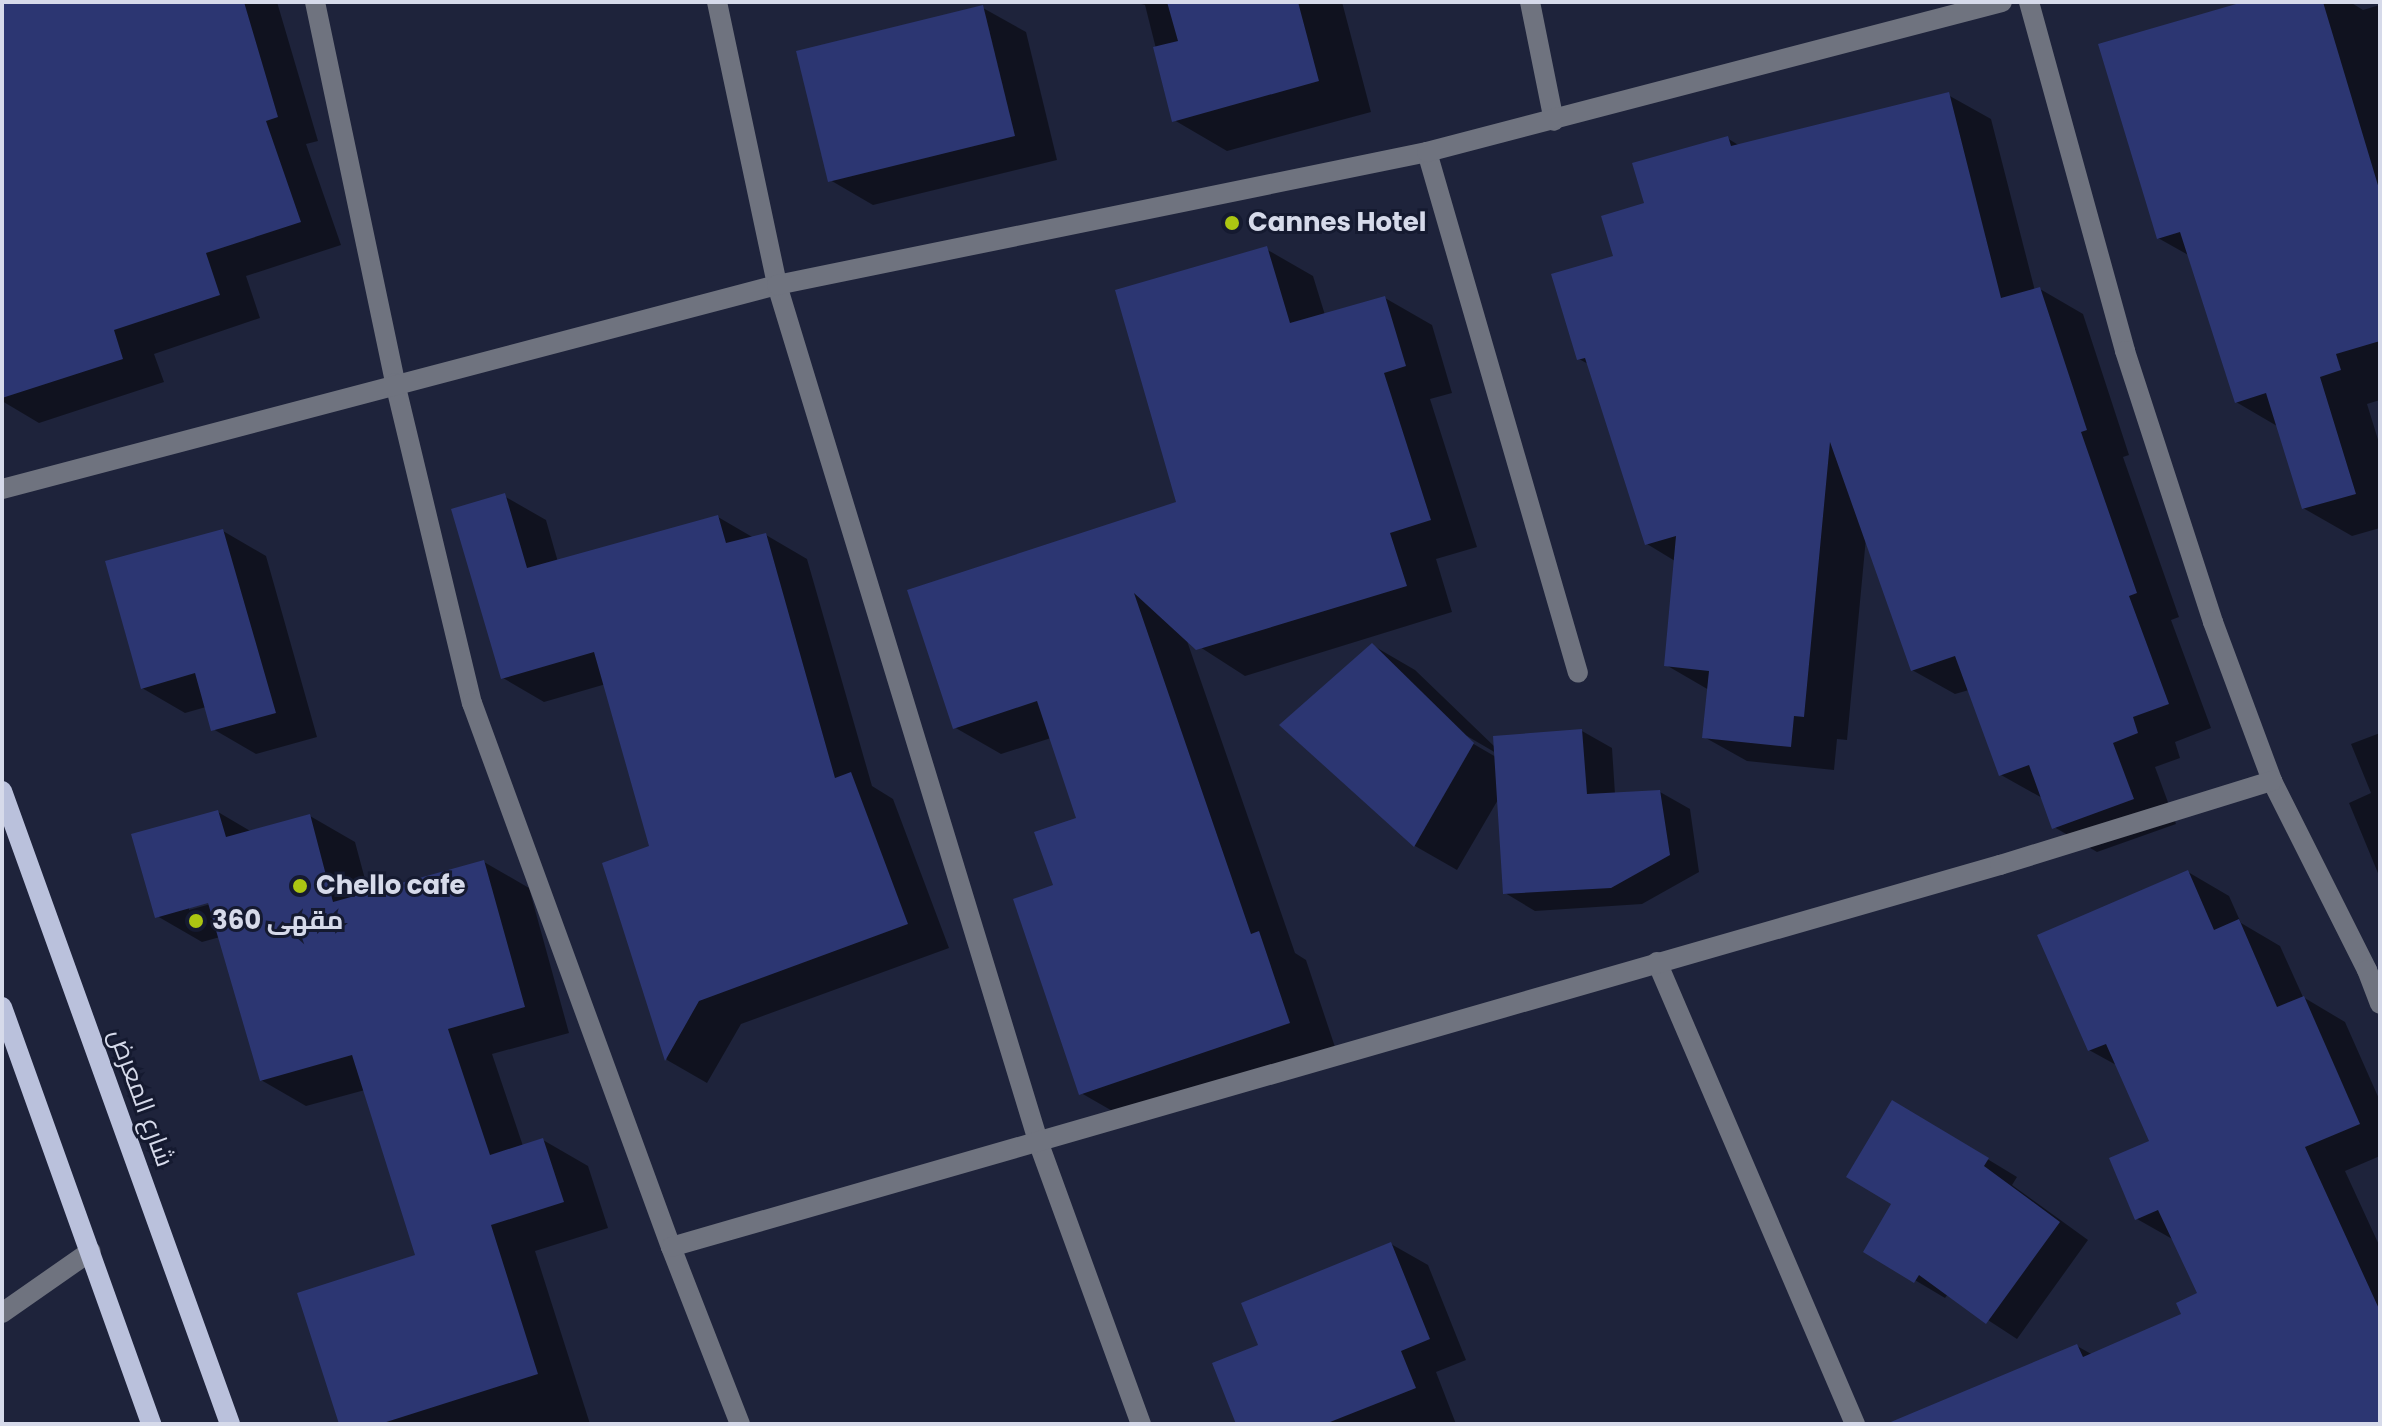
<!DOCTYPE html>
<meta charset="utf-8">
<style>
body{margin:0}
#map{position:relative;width:2382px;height:1426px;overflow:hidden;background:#1e233b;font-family:Poppins,Cairo,sans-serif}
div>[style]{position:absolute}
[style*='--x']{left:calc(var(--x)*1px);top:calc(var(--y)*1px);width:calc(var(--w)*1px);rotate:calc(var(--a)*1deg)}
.shadow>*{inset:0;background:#0007}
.building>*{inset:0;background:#2c3672}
.minor>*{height:20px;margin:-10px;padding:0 10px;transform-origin:10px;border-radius:10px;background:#6f737f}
.major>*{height:20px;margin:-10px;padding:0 10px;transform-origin:10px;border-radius:10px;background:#bac1dc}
.dots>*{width:22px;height:22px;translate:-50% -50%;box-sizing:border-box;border:4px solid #151a30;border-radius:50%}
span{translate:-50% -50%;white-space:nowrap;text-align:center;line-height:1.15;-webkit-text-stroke:6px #151a30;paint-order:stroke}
.poi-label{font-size:26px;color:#d6daea;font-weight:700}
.left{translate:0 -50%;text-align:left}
.street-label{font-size:26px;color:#d6daea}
.frame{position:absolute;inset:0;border:4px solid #d6daea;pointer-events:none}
</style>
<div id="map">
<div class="shadow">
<i style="clip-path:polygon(2px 2px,277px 2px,318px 141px,306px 144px,341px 245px,246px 276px,260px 318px,154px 354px,164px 382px,39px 423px,2px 401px)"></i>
<i style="clip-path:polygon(1133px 2px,1342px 2px,1371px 112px,1227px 151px,1174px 120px,1145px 5px)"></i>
<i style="clip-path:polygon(2250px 2px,2350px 2px,2363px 10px,2380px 5px,2380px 400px,2367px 404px,2380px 446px,2380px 528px,2352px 536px,2303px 508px,2277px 426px,2236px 402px,2190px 256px,2158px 238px)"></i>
<i style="clip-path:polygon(983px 8px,1026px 32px,1057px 160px,873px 205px,830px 180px)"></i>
<i style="clip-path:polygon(1948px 95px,1991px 119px,2035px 291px,2040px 289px,2083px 314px,2129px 455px,2123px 457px,2179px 617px,2171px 620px,2211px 728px,2175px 742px,2180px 758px,2155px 767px,2176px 824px,2097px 852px,2054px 827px,2044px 799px,2001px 775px,1969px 690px,1955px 694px,1912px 670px,1866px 538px,1847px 740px,1837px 739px,1834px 770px,1747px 761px,1704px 737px,1709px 690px,1666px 665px,1675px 561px,1647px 544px,1590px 365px,1579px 359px,1615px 257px,1646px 204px,1727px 138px,1740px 146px)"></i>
<i style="clip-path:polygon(1266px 249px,1313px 276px,1325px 315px,1385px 298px,1432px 325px,1452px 393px,1430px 399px,1477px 547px,1436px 559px,1452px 612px,1245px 676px,1186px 638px,1295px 953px,1306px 960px,1336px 1050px,1128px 1120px,1081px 1093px,1055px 887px,1078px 820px,1051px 738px,1001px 754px,954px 727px,1179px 503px)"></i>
<i style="clip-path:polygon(504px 496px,546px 520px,558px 562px,718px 517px,754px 538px,766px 535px,807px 559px,872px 786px,893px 799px,949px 948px,741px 1024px,707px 1083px,667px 1060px,605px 864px,651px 847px,606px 684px,544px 702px,503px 678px)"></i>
<i style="clip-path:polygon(223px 531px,266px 556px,317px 737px,256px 754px,213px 729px,206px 707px,185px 713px,142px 688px)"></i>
<i style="clip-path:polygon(evenodd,1372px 645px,1415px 670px,1496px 748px,1582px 731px,1612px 748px,1615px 794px,1660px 792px,1690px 809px,1699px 872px,1642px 904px,1535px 911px,1505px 893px,1499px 798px,1457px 870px,1415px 846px,1282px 725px,1372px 645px,1467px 736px,1496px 753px,1496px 757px,1465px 739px,1467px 736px)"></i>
<i style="clip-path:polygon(2380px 733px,2380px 878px,2349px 803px,2371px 793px,2351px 744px)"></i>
<i style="clip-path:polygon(evenodd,218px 812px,252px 832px,310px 816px,355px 842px,369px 894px,484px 862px,529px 888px,569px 1033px,492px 1054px,523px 1146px,543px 1140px,588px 1166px,608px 1228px,535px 1251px,590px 1424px,342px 1424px,418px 1256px,365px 1090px,306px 1106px,261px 1080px,220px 937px,202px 942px,157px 916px,218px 812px,217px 899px,218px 902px,189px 910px,189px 906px,217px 899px)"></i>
<i style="clip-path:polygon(2188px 872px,2229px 896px,2241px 923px,2280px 946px,2303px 997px,2345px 1022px,2380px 1101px,2380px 1156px,2345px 1171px,2380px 1247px,2380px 1424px,1962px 1424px,2077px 1346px,2093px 1355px,2183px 1315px,2199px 1294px,2174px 1240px,2137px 1219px,2152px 1143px,2118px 1066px,2089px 1050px)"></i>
<i style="clip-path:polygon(1923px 1120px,2017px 1177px,2012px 1185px,2088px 1240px,2017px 1339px,1948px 1294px,1945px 1298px,1866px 1251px,1893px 1203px)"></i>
<i style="clip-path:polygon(1391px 1244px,1428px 1265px,1466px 1360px,1436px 1372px,1456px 1424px,1238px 1424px,1260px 1346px)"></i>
</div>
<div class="building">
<i style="clip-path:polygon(2px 2px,244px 2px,278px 117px,266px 121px,301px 222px,206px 253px,220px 295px,114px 330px,123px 359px,2px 398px)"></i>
<i style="clip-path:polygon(1167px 2px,1298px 2px,1319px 81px,1172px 122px,1153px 47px,1178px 41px)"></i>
<i style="clip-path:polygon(2243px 2px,2323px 2px,2380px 192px,2380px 341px,2336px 354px,2341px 370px,2320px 377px,2356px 494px,2302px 509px,2266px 393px,2235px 403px,2180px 232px,2157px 239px,2098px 44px)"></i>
<i style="clip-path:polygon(983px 5px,1015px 136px,828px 182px,796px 51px)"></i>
<i style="clip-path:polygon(1949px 92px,2001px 298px,2040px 287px,2087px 430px,2081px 432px,2137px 593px,2129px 596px,2169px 704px,2133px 717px,2138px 733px,2113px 743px,2134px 799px,2052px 829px,2029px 765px,1999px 776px,1955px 656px,1911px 671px,1830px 442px,1804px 717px,1794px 716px,1791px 747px,1702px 738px,1709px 671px,1664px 666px,1676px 536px,1645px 545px,1585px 358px,1577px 360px,1551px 274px,1613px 256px,1601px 216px,1644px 203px,1632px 163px,1728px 136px,1731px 146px)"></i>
<i style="clip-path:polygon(1267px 246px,1290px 323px,1385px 296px,1406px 366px,1384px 373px,1431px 520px,1390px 533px,1407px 586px,1196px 650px,1134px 593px,1251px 934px,1259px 931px,1290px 1023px,1079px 1095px,1013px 899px,1053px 885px,1034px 832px,1076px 818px,1037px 701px,953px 729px,907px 590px,1176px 502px,1115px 290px)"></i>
<i style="clip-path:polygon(505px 493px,527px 568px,718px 515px,726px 543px,766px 533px,835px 778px,851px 772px,908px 924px,699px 1001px,665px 1061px,602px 863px,649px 846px,594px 652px,501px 679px,451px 509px)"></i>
<i style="clip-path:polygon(223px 529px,276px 713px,211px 731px,195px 673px,141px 689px,105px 561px)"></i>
<i style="clip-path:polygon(1372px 643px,1474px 743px,1414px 847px,1279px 725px)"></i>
<i style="clip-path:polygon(1582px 729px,1587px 794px,1660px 790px,1670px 855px,1611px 888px,1503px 894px,1493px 736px)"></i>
<i style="clip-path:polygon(218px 810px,226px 837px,310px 814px,333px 902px,484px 860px,525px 1007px,448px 1029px,490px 1155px,543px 1138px,564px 1202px,491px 1225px,538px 1374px,380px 1424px,339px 1424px,297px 1293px,415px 1255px,352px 1055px,260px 1081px,208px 903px,155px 918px,131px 834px)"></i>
<i style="clip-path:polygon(2188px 870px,2214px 930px,2239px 919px,2277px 1007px,2304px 996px,2360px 1124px,2305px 1147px,2380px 1311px,2380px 1424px,1886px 1424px,2077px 1344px,2083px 1357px,2181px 1314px,2176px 1303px,2197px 1293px,2158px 1210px,2135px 1220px,2109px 1158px,2149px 1141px,2106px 1044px,2088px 1051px,2037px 935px)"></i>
<i style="clip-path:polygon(1892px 1100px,1989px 1158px,1984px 1166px,2060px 1222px,1986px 1324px,1919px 1275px,1914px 1283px,1863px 1252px,1891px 1204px,1846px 1177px)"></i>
<i style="clip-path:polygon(1391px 1242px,1430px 1339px,1401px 1351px,1416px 1388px,1325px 1424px,1236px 1424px,1212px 1363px,1258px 1345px,1241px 1303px)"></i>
</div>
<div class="minor">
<i style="--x:315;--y:2;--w:389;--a:78.1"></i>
<i style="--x:395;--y:383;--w:329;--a:76.5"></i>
<i style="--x:472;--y:703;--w:579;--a:69.91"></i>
<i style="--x:671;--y:1247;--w:190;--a:68.7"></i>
<i style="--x:717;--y:2;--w:289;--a:78"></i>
<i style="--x:777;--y:285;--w:898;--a:73.04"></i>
<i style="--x:1039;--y:1144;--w:298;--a:70"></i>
<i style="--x:1530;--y:2;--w:121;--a:78.6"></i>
<i style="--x:2029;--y:2;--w:362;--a:74.6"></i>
<i style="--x:2125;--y:351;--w:285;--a:72"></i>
<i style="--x:2213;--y:622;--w:170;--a:69.6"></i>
<i style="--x:2272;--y:781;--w:212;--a:63.3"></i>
<i style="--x:2367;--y:970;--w:36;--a:69"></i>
<i style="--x:1427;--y:152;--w:542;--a:73.84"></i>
<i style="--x:2;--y:489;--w:801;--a:-14.75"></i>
<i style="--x:777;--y:285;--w:663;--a:-11.56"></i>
<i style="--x:1427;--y:152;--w:594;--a:-14.62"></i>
<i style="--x:1657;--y:962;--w:503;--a:66.8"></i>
<i style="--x:671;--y:1247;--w:1383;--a:-16.04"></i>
<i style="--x:2000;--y:865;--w:285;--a:-17.2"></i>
<i style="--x:2;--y:1313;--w:108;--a:-34.9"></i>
</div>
<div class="major">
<i style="--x:2;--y:791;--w:673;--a:70.19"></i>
<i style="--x:2;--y:1007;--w:443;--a:70.3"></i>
</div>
<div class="dots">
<i style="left:1232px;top:223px;background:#acc612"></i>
<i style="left:300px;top:886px;background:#acc612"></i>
<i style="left:196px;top:921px;background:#acc612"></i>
</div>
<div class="poi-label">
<span class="left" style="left:1248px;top:223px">Cannes Hotel</span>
<span class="left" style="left:316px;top:886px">Chello cafe</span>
<span class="left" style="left:212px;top:921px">مقهى 360</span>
</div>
<div class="street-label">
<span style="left:141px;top:1098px;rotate:70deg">شارع المعرض</span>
</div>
<div class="frame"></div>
</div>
